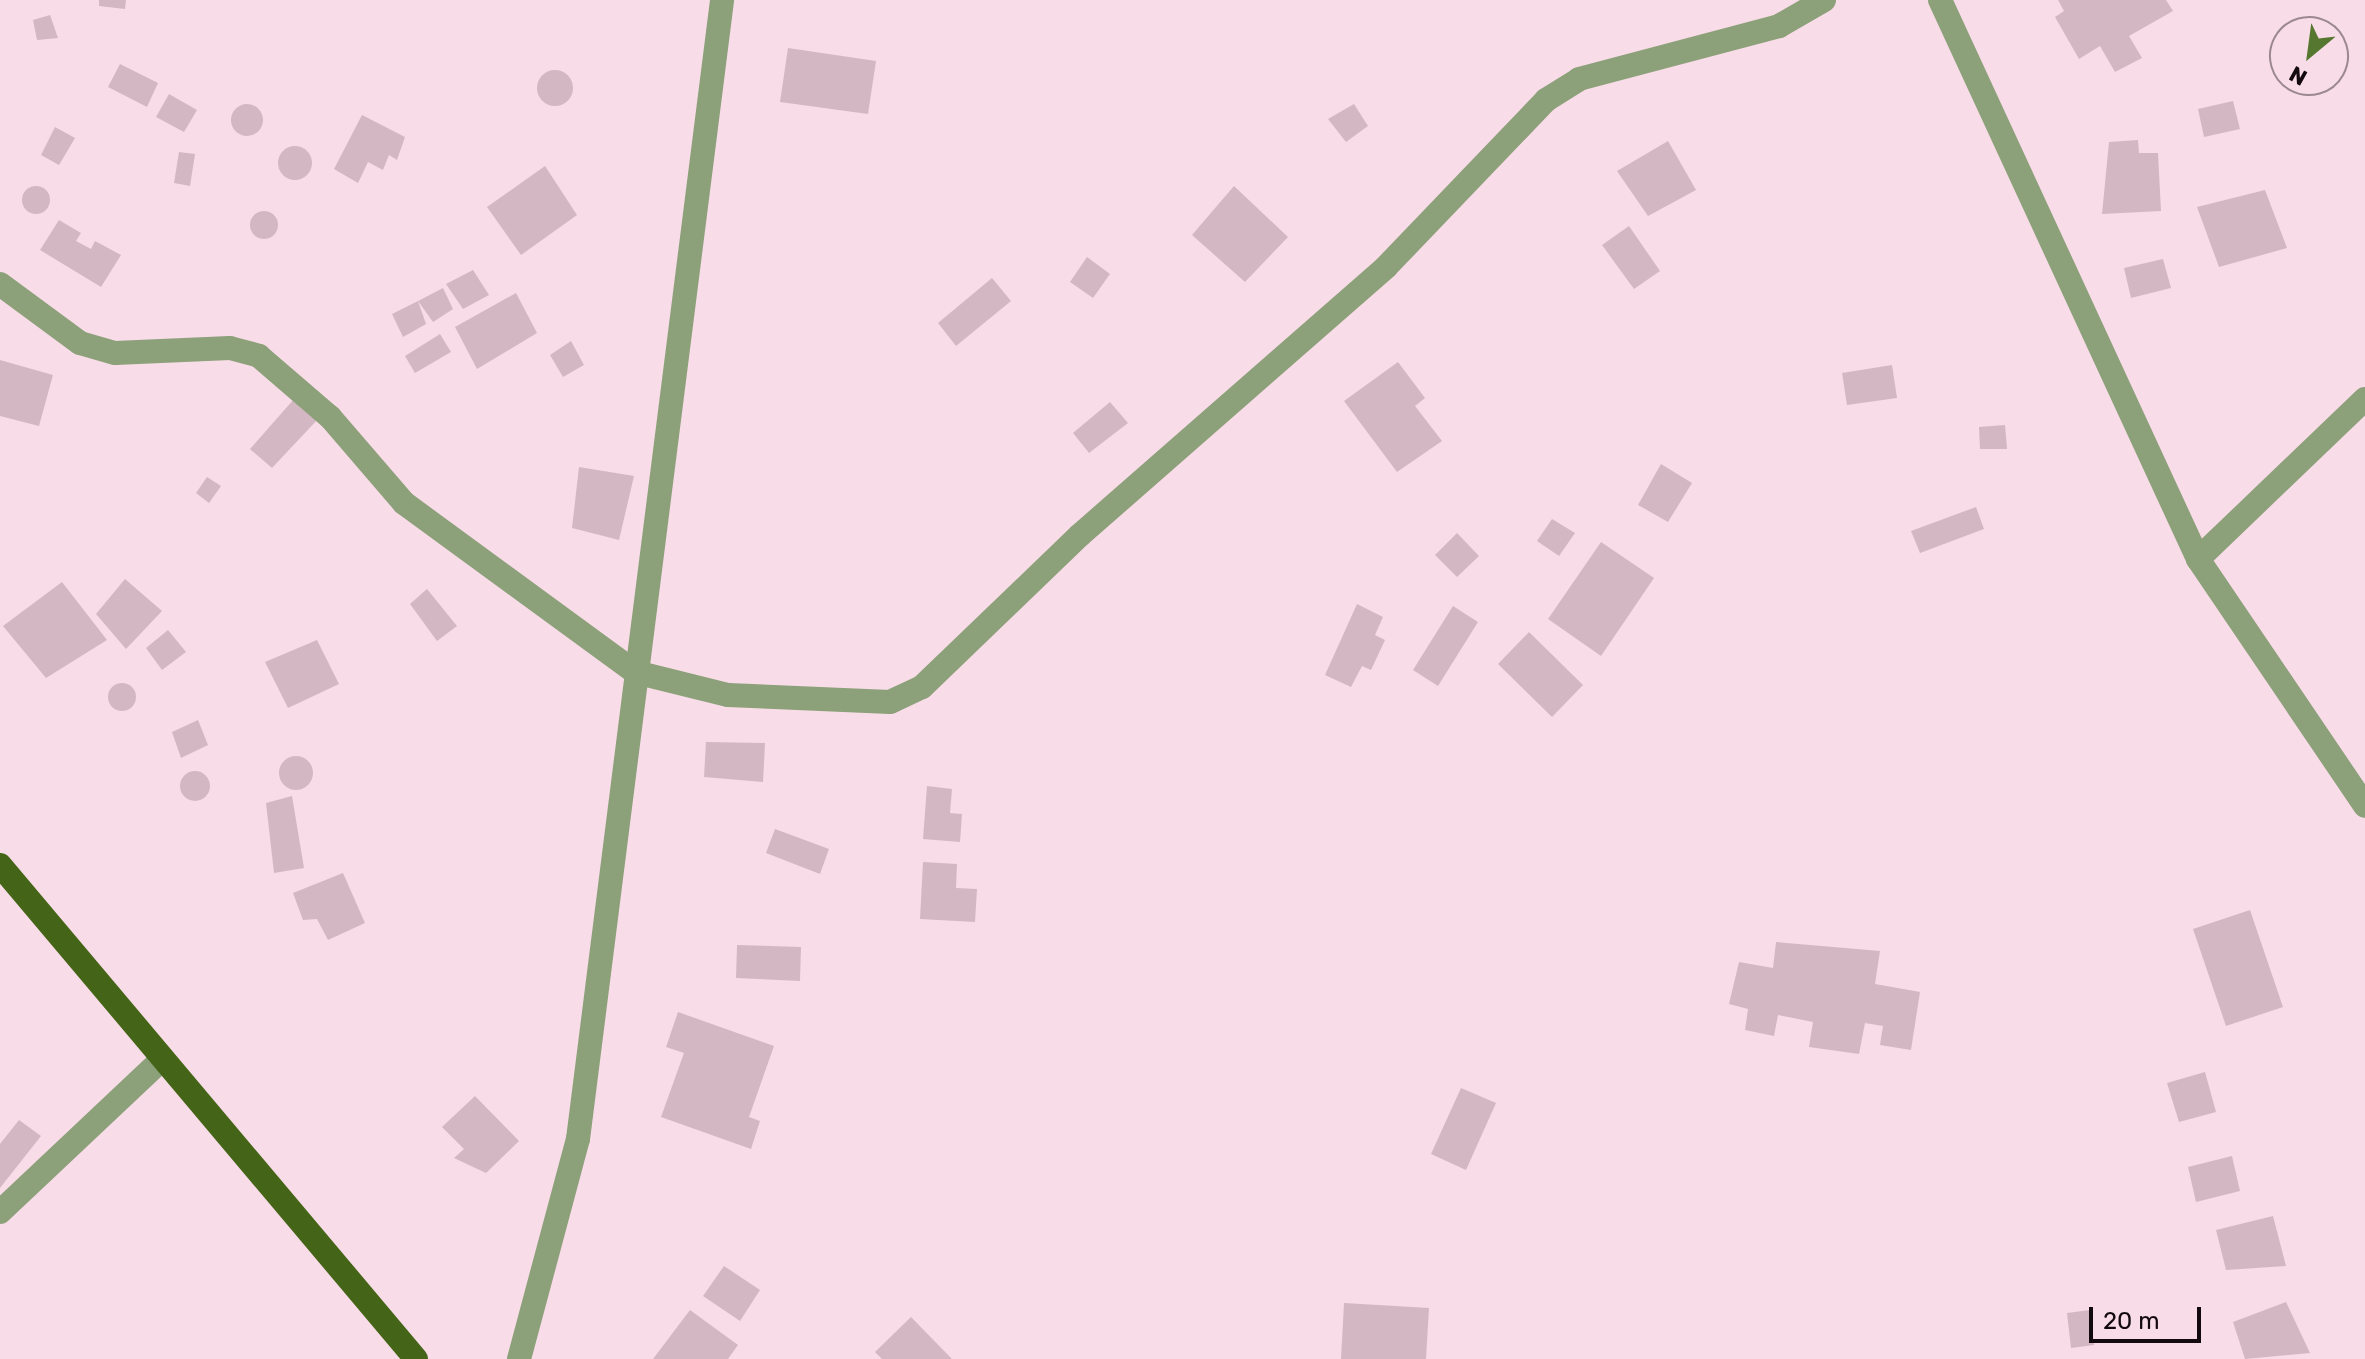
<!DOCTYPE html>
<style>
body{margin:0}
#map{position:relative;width:2365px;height:1359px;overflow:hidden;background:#f8dce7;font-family:Rubik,sans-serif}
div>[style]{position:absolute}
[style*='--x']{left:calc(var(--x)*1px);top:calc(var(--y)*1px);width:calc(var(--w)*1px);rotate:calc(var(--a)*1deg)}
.building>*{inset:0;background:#d3b8c3}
.round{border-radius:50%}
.minor>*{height:24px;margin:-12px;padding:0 12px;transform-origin:12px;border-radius:12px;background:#8ca07a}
.major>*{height:24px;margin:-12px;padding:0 12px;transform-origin:12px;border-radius:12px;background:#446518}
span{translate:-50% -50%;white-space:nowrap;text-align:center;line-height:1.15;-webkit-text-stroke:6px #f8dce7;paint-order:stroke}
.north{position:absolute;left:2269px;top:16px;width:80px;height:80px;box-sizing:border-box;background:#f8dce7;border:2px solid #9c8890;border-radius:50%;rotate:209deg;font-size:22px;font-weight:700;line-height:32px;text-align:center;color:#120a0e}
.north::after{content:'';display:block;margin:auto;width:28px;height:36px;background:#56772f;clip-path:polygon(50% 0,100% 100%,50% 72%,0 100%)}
.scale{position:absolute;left:2089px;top:1307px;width:112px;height:36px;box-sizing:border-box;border:4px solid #120a0e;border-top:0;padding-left:10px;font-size:24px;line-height:28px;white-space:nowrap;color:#120a0e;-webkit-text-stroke:6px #f8dce7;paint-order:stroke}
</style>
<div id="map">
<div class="building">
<i style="clip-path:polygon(99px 0,126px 0,125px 9px,99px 6px)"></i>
<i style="clip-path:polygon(2058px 0,2166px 0,2173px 11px,2129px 36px,2142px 58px,2115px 72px,2100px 46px,2079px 59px,2055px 17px,2064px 11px)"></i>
<i style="clip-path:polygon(50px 15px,58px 38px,37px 40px,33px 20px)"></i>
<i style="clip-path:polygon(788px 48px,876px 61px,868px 114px,780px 102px)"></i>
<i style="clip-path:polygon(120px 64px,158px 83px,147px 107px,108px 87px)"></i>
<i class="round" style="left:537px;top:70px;width:36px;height:36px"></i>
<i style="clip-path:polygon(169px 94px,197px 110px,184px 132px,156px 117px)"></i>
<i style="clip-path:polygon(2233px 101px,2240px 129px,2204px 137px,2198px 109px)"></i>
<i class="round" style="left:231px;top:104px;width:32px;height:32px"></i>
<i style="clip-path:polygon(1354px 104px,1368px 126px,1346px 142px,1328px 119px)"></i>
<i style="clip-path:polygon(362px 115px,405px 137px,397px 160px,389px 155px,383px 170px,368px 162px,358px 183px,334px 169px)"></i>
<i style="clip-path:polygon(55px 127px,75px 138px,59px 165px,41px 155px)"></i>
<i style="clip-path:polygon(2138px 140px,2139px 153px,2158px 153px,2161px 211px,2102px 214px,2109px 142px)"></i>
<i style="clip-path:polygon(1668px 141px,1696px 190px,1648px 216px,1617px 171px)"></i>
<i class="round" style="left:278px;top:146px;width:34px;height:34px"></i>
<i style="clip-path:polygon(179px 152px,195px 154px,190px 186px,174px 183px)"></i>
<i style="clip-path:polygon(545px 166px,577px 215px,521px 255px,487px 207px)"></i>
<i style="clip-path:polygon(1234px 186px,1288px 237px,1245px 282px,1192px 235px)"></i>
<i class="round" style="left:22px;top:186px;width:28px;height:28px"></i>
<i style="clip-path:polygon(2265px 190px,2287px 248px,2219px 267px,2197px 207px)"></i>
<i class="round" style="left:250px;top:211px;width:28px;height:28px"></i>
<i style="clip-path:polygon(59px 220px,81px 233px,76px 241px,91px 249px,95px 241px,121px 255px,101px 287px,40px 250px)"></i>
<i style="clip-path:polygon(1629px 226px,1660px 271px,1634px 289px,1602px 245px)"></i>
<i style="clip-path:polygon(1087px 257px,1110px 274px,1093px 298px,1070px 282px)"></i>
<i style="clip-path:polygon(2163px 259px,2171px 288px,2131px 298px,2124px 268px)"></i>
<i style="clip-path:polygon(473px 270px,489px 295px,463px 309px,446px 284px)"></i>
<i style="clip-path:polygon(992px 278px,1011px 301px,956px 346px,938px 323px)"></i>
<i style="clip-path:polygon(443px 288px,453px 309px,433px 322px,418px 301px)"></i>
<i style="clip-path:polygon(516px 293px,537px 333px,477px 369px,455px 327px)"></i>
<i style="clip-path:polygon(418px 301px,426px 324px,403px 337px,392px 314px)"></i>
<i style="clip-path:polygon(440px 334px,451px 352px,415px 373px,405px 356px)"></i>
<i style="clip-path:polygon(571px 341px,584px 365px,563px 377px,550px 355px)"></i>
<i style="clip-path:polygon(0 360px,53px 375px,39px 426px,0 416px)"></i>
<i style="clip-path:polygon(1398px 362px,1425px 398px,1415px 406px,1442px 441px,1397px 472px,1344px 401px)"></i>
<i style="clip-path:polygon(1892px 365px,1897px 398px,1847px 405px,1842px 373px)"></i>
<i style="clip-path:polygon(294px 399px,318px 419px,272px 468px,250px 449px)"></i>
<i style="clip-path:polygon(1110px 402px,1128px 423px,1089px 453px,1073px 433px)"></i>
<i style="clip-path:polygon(2005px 425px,2007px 449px,1980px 449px,1979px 427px)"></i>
<i style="clip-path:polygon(1661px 464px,1692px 483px,1668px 522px,1638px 505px)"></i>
<i style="clip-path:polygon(579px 467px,634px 476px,619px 540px,572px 528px)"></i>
<i style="clip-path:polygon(207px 477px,221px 486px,209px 503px,196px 493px)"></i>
<i style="clip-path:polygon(1976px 507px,1984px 529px,1920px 553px,1911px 531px)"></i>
<i style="clip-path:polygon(1552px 519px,1575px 533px,1559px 556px,1537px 541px)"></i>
<i style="clip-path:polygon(1457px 533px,1479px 556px,1457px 577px,1435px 555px)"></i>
<i style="clip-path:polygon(1601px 542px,1654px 578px,1601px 656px,1548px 619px)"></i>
<i style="clip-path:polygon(125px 579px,162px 611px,126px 649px,96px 614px)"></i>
<i style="clip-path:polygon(62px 582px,107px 640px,46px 678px,3px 626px)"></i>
<i style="clip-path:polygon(427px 589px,457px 626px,437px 641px,410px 604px)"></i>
<i style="clip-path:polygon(1357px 604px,1383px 617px,1375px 635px,1385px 640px,1371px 670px,1362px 666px,1351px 687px,1325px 675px)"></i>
<i style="clip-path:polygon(1453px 606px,1478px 622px,1438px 686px,1413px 670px)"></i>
<i style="clip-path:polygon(168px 630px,186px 652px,162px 670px,146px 648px)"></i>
<i style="clip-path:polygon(1529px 632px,1583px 685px,1552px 717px,1498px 664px)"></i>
<i style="clip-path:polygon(317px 640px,339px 684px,288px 708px,265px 662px)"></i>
<i class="round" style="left:108px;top:683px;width:28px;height:28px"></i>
<i style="clip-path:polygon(198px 720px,208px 745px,181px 758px,172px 732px)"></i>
<i style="clip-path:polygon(706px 742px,765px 743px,763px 782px,704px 777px)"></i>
<i class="round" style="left:279px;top:756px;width:34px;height:34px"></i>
<i class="round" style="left:180px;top:771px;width:30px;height:30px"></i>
<i style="clip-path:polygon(927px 786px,952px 789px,950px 813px,962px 814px,960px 842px,923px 839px)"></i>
<i style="clip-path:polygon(292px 796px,304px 868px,274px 873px,266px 803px)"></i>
<i style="clip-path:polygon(775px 829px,829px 849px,820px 874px,766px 853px)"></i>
<i style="clip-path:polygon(923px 862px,957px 864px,956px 888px,977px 889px,975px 922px,920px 919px)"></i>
<i style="clip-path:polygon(343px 873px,365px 923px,328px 940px,317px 919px,303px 920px,293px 893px)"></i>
<i style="clip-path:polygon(2250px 910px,2283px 1007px,2226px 1026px,2193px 929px)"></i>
<i style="clip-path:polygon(1776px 942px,1880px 951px,1875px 984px,1920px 992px,1911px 1050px,1880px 1045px,1883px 1026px,1865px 1023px,1859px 1054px,1809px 1047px,1813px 1022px,1778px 1015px,1774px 1036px,1745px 1030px,1748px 1009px,1729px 1004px,1739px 962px,1773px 968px)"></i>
<i style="clip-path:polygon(737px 945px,801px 947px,800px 981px,736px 978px)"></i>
<i style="clip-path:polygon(678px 1012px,774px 1046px,749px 1117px,760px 1121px,751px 1149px,661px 1117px,684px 1053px,666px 1047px)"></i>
<i style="clip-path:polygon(2205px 1072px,2216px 1112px,2179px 1122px,2167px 1083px)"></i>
<i style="clip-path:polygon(1461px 1088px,1496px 1103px,1466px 1170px,1431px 1154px)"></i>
<i style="clip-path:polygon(475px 1096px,519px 1141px,486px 1173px,454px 1158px,464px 1149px,442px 1127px)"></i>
<i style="clip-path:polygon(19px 1120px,41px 1136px,0 1188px,0 1144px)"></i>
<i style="clip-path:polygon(2232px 1156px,2240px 1191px,2196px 1202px,2188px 1167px)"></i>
<i style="clip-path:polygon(2273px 1216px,2286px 1266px,2226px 1270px,2216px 1230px)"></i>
<i style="clip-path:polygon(724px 1266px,760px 1290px,740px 1321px,703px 1296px)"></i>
<i style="clip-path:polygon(2286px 1302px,2310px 1353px,2245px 1359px,2233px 1322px)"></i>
<i style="clip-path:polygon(1344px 1303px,1429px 1308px,1426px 1359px,1341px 1359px)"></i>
<i style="clip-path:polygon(690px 1310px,738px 1345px,728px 1359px,653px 1359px)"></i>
<i style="clip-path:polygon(2090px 1310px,2094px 1345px,2071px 1348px,2067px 1313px)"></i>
<i style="clip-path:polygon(911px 1317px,952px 1359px,882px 1359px,875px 1352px)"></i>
</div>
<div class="minor">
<i style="--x:1940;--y:0;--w:616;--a:65.22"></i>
<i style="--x:2198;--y:559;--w:298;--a:55.9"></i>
<i style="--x:0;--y:284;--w:99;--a:36.4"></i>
<i style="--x:80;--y:343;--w:36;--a:16"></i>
<i style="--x:115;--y:353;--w:115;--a:-2.5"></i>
<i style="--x:230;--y:348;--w:30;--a:15"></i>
<i style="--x:259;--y:356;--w:94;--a:40.7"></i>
<i style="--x:330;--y:417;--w:113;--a:49.3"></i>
<i style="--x:404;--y:503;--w:286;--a:36.2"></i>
<i style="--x:635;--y:672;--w:96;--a:13.9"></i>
<i style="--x:728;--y:695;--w:162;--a:2.5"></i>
<i style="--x:890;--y:702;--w:35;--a:-25"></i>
<i style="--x:922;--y:687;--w:219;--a:-43.9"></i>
<i style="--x:1080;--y:535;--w:407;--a:-41.2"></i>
<i style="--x:1386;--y:267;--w:231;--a:-46.2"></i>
<i style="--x:1546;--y:100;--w:39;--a:-32"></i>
<i style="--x:1579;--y:79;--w:207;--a:-14.8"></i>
<i style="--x:1779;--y:26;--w:52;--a:-30"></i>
<i style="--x:2198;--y:559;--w:231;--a:-43.8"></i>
<i style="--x:0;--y:1212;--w:219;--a:-43.3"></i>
<i style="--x:519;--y:1359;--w:228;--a:-75"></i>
<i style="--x:578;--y:1139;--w:1148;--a:-82.79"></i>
</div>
<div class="major">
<i style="--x:0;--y:865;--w:646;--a:49.9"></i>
</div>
<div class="north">N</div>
<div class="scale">20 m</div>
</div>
